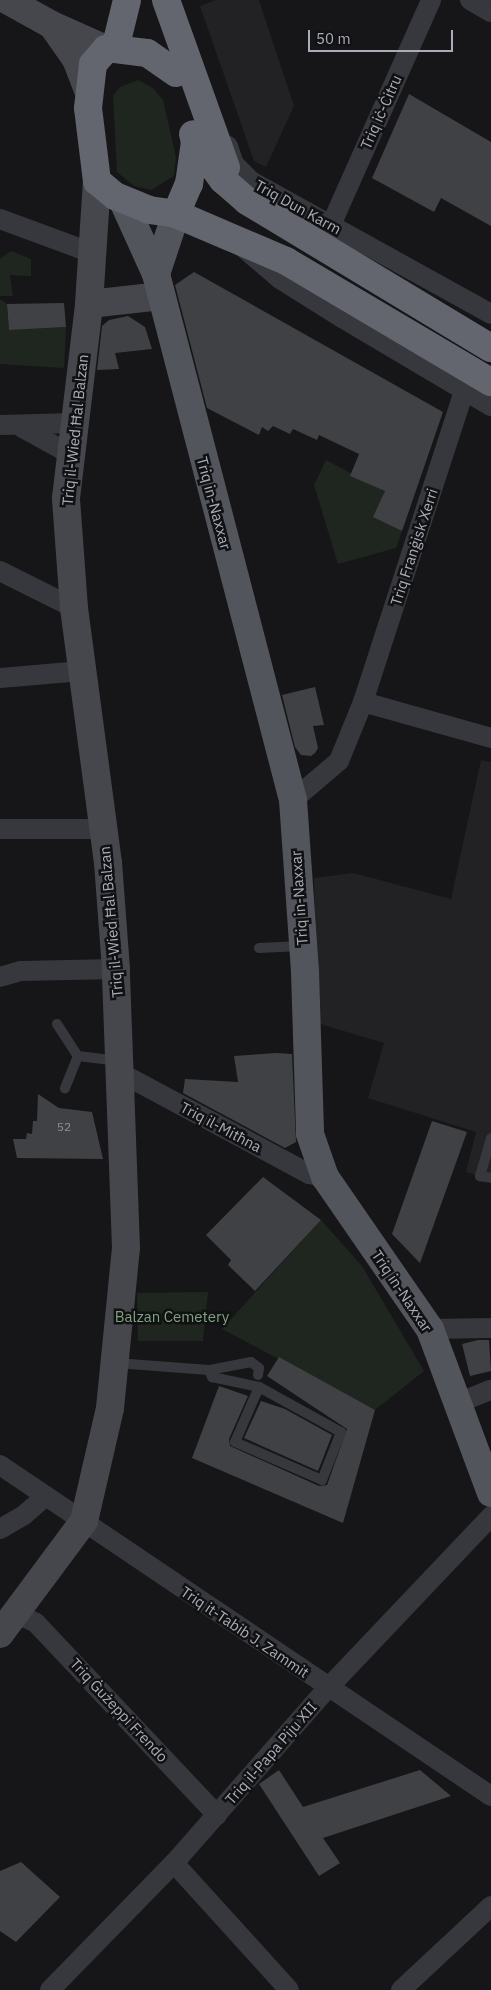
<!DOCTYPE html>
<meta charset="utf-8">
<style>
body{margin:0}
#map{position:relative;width:491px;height:1990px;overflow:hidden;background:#161618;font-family:"IBM Plex Sans",sans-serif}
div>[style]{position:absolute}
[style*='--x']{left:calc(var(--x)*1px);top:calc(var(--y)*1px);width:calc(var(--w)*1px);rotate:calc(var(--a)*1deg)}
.built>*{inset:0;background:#222225}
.green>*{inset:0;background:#1e261f}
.building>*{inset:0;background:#404145}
.lane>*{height:10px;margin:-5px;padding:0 5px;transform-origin:5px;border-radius:5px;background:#37383d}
.street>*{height:20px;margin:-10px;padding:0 10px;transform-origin:10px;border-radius:10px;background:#37383d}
.secondary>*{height:28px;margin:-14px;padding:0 14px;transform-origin:14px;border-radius:14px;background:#45474d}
.primary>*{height:28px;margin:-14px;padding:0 14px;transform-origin:14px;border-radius:14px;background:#53555c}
.highway>*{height:28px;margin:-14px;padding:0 14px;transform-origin:14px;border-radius:14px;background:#63666e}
span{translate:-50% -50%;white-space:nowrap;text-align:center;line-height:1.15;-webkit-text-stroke:5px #111113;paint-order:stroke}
.number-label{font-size:12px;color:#8e929b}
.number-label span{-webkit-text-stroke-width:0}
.street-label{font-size:15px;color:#a8adb8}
.park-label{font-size:15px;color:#7fa381}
.scale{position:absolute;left:308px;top:30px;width:145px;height:22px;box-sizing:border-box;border:2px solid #a8adb8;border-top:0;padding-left:6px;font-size:15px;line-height:18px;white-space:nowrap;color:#a8adb8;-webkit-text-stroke:4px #111113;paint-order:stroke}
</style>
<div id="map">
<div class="built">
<i style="clip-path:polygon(216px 0,259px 0,294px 106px,266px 167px,254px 161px,200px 6px)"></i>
<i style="clip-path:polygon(481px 760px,491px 762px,491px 1179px,466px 1172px,476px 1132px,368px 1098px,384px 1043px,317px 1023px,314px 878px,353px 873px,451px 899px)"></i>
</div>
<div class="green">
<i style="clip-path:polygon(138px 80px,153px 88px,163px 100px,176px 157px,174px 176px,151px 190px,134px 186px,117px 172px,113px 96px,120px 87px)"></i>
<i style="clip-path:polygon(11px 251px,31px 259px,31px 276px,10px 275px,13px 296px,0 296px,0 259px)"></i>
<i style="clip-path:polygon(0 299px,7px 304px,9px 330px,66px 327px,64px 368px,0 364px)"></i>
<i style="clip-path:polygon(326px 460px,385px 491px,374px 517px,402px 531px,396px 548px,338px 564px,314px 485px)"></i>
<i style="clip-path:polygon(321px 1220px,362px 1266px,424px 1371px,375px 1410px,222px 1329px)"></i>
<i style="clip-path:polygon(208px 1292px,203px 1341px,138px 1341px,137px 1293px)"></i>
</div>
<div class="building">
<i style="clip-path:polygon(409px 94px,491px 142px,491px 226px,441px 198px,434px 212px,372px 178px)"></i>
<i style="clip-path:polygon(194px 272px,443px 412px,402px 531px,373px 517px,385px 491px,350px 476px,359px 454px,319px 435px,317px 440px,293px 429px,290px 434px,273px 426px,268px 431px,262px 427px,259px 435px,207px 408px,175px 285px)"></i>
<i style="clip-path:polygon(64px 303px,66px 327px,9px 330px,7px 304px)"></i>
<i style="clip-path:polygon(128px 316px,145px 327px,152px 349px,115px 353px,119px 369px,97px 370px,102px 326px,109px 320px)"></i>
<i style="clip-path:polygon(315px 687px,324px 725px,313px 726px,318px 748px,315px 753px,311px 756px,301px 755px,295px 747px,282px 695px)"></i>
<i style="clip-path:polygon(277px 1053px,292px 1054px,296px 1142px,285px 1148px,183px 1093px,185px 1079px,238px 1082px,234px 1056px)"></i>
<i style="clip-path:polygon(38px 1094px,59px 1108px,92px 1112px,103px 1159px,17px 1158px,13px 1139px,26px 1139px,27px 1133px,32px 1134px,33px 1121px,37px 1121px)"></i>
<i style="clip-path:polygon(432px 1121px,467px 1132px,420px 1263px,392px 1234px)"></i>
<i style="clip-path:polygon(263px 1177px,321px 1220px,255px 1291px,228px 1265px,231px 1260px,206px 1235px)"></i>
<i style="clip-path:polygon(478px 1340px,489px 1340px,491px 1371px,470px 1376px,462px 1344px)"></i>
<i style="clip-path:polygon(279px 1357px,375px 1410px,343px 1523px,192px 1458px,219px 1386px,248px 1396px,229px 1439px,230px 1446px,319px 1486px,327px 1485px,347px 1429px,267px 1376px)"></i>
<i style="clip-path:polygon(261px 1401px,285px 1409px,332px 1435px,318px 1471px,244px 1438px)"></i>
<i style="clip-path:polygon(279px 1770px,303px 1807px,420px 1770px,451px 1796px,323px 1838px,340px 1863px,319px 1876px,259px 1784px)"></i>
<i style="clip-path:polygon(21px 1862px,60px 1897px,16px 1942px,0 1931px,0 1871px)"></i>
</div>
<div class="lane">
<i style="--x:259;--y:948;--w:42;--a:-2.7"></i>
<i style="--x:57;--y:1024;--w:38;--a:57"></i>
<i style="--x:78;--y:1056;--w:35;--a:112"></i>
<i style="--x:78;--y:1056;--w:39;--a:7"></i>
<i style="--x:491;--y:1138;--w:40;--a:106"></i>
<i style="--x:480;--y:1176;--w:11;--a:10"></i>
<i style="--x:116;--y:1363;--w:93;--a:4.3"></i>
<i style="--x:258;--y:1375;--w:7;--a:-82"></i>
<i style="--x:259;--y:1368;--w:10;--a:-143"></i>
<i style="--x:251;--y:1362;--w:43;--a:169.2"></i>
<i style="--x:209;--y:1370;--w:8;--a:67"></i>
<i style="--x:212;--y:1377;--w:48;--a:12"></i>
<i style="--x:259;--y:1387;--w:94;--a:28.8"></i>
<i style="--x:341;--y:1432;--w:52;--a:111.6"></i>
<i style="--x:322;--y:1480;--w:95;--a:-156.4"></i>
<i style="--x:235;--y:1442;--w:60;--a:-66.4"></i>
</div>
<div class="street">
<i style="--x:470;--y:0;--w:24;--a:30"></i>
<i style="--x:228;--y:146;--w:19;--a:72"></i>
<i style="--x:234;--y:164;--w:24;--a:45"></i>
<i style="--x:251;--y:181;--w:274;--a:29"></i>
<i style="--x:0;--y:219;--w:98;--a:20.3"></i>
<i style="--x:331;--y:225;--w:246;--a:-66"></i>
<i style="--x:246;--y:250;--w:45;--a:40.5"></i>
<i style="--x:280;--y:279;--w:73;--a:32.2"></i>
<i style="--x:342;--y:318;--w:173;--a:30.6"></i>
<i style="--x:0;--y:425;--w:74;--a:-1.5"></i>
<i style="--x:21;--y:427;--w:56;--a:28.9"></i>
<i style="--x:0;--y:571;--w:83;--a:26.6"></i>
<i style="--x:0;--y:678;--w:82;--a:-4.9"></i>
<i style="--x:363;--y:702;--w:133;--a:15.7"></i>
<i style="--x:293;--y:800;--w:60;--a:-40.3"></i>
<i style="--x:339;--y:761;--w:64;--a:-67.9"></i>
<i style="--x:363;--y:702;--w:327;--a:-72"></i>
<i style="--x:0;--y:829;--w:103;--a:0"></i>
<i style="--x:0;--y:977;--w:22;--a:-16"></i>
<i style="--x:21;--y:971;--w:95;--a:-1.2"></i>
<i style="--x:119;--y:1072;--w:216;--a:28.2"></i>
<i style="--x:309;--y:1174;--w:16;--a:11"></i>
<i style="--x:430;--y:1329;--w:61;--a:-0.9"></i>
<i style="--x:458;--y:1403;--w:35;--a:-22"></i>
<i style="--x:0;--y:1465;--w:592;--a:33.99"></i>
<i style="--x:0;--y:1529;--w:28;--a:-30"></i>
<i style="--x:24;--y:1515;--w:29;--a:-41"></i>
<i style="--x:15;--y:1613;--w:23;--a:25"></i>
<i style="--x:36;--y:1623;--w:264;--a:46.7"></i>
<i style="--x:174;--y:1863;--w:171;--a:47.8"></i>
<i style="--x:50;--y:1990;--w:177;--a:-45.7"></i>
<i style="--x:174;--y:1863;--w:233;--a:-48.7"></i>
<i style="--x:328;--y:1688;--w:237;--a:-46.5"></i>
<i style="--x:401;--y:1990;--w:123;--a:-43"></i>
</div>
<div class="secondary">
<i style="--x:7;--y:0;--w:51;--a:29.1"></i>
<i style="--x:52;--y:25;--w:59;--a:24"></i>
<i style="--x:52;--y:25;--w:42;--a:54.8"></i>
<i style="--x:76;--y:59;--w:34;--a:69"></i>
<i style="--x:89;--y:304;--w:73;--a:-6.3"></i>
<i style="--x:0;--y:1634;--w:141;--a:-53.4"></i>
<i style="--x:84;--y:1521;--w:116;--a:-77"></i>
<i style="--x:110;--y:1408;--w:161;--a:-84.3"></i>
<i style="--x:126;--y:1248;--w:279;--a:-92.1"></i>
<i style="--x:116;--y:969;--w:106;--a:-94.3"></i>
<i style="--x:108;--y:863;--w:257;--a:-97.6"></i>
<i style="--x:74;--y:608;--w:110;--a:-94.2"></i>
<i style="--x:66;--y:498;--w:195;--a:-83.2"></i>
<i style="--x:89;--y:304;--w:123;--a:-86.3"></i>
</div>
<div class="primary">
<i style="--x:122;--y:199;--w:82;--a:65.6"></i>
<i style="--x:156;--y:274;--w:544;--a:75.4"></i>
<i style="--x:293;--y:800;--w:172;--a:86"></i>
<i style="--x:305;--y:972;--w:162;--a:88.2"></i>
<i style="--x:310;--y:1134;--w:46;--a:70.8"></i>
<i style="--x:325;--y:1177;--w:185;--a:55.4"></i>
<i style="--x:430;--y:1329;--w:175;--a:69.6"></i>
<i style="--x:156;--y:274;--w:63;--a:-71.6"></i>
</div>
<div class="highway">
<i style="--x:166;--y:0;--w:178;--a:70.3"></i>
<i style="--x:115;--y:49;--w:50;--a:-76.2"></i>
<i style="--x:176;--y:73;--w:35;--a:-145"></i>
<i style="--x:147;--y:53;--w:32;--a:-173"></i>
<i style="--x:115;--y:49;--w:9;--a:180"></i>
<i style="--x:106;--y:49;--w:20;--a:131"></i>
<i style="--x:93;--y:64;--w:44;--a:96.5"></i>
<i style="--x:88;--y:108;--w:74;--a:83"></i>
<i style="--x:97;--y:181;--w:23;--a:40"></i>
<i style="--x:115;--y:196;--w:37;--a:22"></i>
<i style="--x:149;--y:210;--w:27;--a:8"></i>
<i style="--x:176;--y:214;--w:120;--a:23.1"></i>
<i style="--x:286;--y:261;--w:238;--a:30.6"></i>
<i style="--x:195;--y:142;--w:47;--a:53.6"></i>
<i style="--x:223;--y:180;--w:32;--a:41"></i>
<i style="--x:247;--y:201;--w:285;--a:31.1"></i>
<i style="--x:176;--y:214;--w:33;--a:-67"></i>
<i style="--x:189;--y:184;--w:42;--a:-81.9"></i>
<i style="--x:195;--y:142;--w:8;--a:-104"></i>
</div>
<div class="number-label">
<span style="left:64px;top:1127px">52</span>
</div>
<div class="street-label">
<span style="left:381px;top:112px;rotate:-66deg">Triq iċ-Ċitru</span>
<span style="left:298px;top:207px;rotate:29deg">Triq Dun Karm</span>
<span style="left:75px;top:430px;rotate:-84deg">Triq il-Wied Ħal Balzan</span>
<span style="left:214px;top:503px;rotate:75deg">Triq in-Naxxar</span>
<span style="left:414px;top:547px;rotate:-72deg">Triq Franġisk Xerri</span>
<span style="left:299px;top:898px;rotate:-94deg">Triq in-Naxxar</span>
<span style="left:111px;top:922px;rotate:-95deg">Triq il-Wied Ħal Balzan</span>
<span style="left:221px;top:1127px;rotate:28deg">Triq il-Mitħna</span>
<span style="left:402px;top:1291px;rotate:56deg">Triq in-Naxxar</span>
<span style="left:245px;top:1632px;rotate:34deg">Triq it-Tabib J. Zammit</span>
<span style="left:119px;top:1710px;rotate:47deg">Triq Ġużeppi Frendo</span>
<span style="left:271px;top:1753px;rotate:-49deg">Triq il-Papa Piju XII</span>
</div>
<div class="park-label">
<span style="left:172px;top:1317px">Balzan Cemetery</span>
</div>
<div class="scale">50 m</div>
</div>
